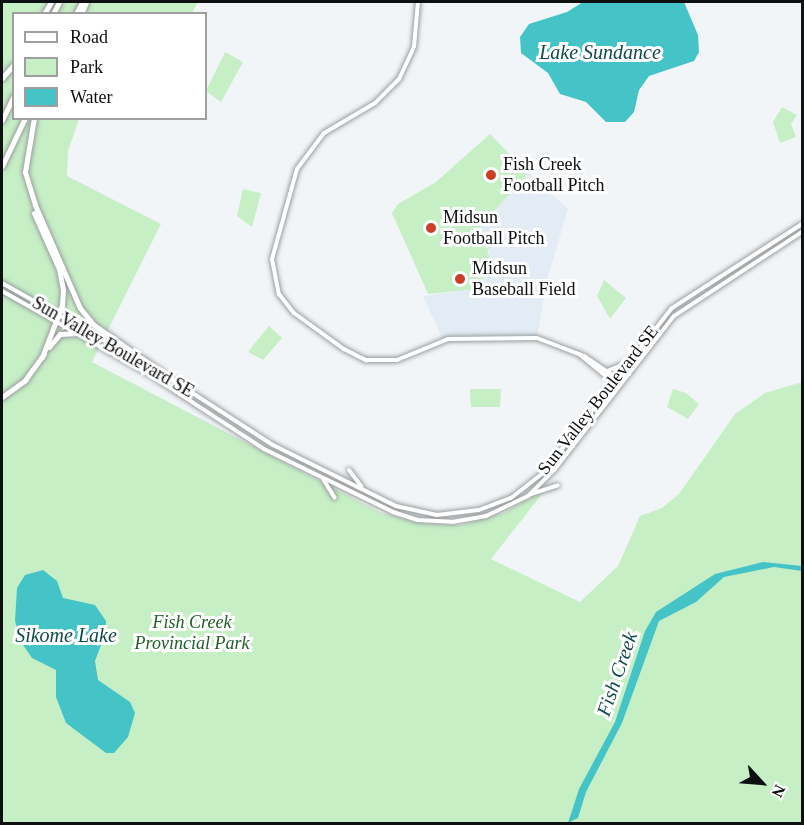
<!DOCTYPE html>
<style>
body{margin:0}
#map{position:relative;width:804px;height:825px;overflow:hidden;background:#f2f5f7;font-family:"Times New Roman",serif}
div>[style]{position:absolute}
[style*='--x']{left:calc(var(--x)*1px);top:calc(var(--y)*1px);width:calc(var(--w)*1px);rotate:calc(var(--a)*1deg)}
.built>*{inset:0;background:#e3ecf4}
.green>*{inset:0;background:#c6efc6}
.water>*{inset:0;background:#45c4c8}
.roads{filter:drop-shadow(0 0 2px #9b9ea0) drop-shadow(0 0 2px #9b9ea0)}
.tertiary>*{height:4px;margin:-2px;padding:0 2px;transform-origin:2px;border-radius:2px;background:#fff}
.secondary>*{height:4px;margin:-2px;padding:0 2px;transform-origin:2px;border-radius:2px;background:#fff}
.motorway>*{height:5px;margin:-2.5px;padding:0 2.5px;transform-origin:2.5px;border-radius:2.5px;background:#fff}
.dots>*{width:16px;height:16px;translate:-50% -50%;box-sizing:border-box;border:3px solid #fff;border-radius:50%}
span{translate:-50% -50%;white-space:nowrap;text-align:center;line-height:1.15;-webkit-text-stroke:6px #fff;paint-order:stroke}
.poi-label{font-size:18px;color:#0e0f10}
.left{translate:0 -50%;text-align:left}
.street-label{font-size:18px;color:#0e0f10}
.park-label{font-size:18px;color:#1f5f25;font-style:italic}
.water-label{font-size:20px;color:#124a4c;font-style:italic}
.frame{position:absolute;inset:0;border:3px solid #0e0f10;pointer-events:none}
.legend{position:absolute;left:12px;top:12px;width:195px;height:108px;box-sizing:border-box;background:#fff;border:2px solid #9f9f9f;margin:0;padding:8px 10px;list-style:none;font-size:18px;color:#0e0f10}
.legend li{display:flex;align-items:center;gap:12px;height:30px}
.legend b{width:30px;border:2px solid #9f9f9f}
.north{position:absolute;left:732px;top:753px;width:60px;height:60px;-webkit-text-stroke:4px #fff;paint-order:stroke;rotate:116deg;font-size:16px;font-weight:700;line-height:24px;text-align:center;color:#0e0f10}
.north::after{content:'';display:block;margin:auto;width:21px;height:27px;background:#0e0f10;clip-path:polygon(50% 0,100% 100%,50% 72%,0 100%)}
</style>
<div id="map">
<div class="built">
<i style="clip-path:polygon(526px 171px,568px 209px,547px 280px,537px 338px,443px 340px,423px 296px,477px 289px,492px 261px,480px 226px)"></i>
</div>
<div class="green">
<i style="clip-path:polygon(2px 2px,198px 2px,192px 13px,14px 14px,14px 118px,79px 119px,68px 151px,67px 176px,161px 224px,92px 362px,381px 513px,427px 524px,461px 525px,503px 513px,546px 489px,491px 559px,580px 602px,618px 566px,640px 516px,662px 508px,679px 494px,735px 414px,765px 393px,802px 382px,802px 823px,2px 824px)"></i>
<i style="clip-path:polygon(225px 52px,243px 62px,221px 102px,206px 91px)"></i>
<i style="clip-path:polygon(782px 107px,797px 115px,791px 124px,796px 137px,780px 143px,773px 122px)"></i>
<i style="clip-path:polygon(490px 134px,526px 171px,525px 177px,480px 226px,486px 248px,493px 246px,487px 250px,492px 261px,477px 289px,428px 294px,392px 213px,398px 204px,436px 182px)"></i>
<i style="clip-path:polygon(243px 189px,261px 193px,252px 227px,237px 216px)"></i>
<i style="clip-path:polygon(604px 280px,626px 298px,610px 319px,597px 296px)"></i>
<i style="clip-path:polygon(269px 326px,282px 338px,263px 360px,248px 352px)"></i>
<i style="clip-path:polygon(470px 389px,501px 389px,500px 407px,471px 407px)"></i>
<i style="clip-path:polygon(673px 389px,686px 393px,699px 404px,688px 419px,667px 407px)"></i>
</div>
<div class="water">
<i style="clip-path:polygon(583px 2px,684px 2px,698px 35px,699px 52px,694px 61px,649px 76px,639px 90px,634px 112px,625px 122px,606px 122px,586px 102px,560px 94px,548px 73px,521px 53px,520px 37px,529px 24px,567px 12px)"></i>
<i style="clip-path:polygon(763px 562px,802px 566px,802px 571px,774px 567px,724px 577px,696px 602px,659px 621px,622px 723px,586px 792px,578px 818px,568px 823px,579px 789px,615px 722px,645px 631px,656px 612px,715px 574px)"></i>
<i style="clip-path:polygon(43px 570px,57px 581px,63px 598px,95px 605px,106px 621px,106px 632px,95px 661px,98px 680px,130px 702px,135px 713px,128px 737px,114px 753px,106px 753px,66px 723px,56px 697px,56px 670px,32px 658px,21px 642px,15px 621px,17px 588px,25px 575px)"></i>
</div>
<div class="roads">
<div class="tertiary">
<i style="--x:418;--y:2;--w:45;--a:95.1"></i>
<i style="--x:414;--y:47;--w:35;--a:115"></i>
<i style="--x:399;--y:79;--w:34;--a:135"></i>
<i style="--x:375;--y:103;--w:59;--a:149.5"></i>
<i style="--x:324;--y:133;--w:45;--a:126.9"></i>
<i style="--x:297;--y:169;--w:93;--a:105.5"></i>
<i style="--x:272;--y:259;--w:36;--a:79"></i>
<i style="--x:279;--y:294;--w:24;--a:52"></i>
<i style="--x:294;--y:313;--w:62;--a:35.8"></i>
<i style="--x:344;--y:349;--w:25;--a:27"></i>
<i style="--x:366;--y:360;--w:31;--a:0"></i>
<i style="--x:397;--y:360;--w:55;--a:-22.4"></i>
<i style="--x:448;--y:339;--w:89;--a:-0.6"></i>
<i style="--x:537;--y:338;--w:50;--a:21"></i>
<i style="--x:584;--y:356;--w:41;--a:34.1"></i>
<i style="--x:579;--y:354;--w:50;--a:39.4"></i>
</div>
<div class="secondary">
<i style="--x:2;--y:283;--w:161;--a:29.4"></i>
<i style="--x:2;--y:291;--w:169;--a:29.5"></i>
<i style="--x:149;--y:374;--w:137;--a:33.1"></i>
<i style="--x:264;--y:449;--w:144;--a:26"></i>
<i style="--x:393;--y:512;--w:25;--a:18"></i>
<i style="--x:417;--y:520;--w:35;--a:3"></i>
<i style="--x:452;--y:522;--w:35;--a:-10"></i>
<i style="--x:486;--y:516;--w:47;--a:-25.5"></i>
<i style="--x:528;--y:496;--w:37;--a:-45"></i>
<i style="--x:554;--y:470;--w:195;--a:-52.1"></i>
<i style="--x:674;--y:316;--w:153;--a:-33.3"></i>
<i style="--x:607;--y:371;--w:19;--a:-21"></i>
<i style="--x:177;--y:383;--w:114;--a:32.9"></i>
<i style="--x:273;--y:445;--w:137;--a:26.4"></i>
<i style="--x:396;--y:506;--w:42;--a:12.4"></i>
<i style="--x:437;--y:515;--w:42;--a:-6.8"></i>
<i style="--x:479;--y:510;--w:34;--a:-21"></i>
<i style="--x:511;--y:498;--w:41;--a:-38"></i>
<i style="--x:543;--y:473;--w:209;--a:-52"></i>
<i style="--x:672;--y:308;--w:155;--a:-32.9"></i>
<i style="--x:349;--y:470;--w:21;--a:53"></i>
<i style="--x:323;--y:479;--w:22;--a:58"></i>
<i style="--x:531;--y:494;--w:28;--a:-18"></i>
</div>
<div class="motorway">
<i style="--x:44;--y:14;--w:14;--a:-60"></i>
<i style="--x:53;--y:14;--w:13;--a:-63"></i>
<i style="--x:76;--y:14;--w:13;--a:-63"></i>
<i style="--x:81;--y:14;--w:13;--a:-67"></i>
<i style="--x:2;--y:78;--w:18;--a:-49"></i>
<i style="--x:34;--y:118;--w:55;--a:99.5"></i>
<i style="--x:25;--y:172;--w:34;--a:73"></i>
<i style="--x:35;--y:205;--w:112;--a:66.4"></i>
<i style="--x:80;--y:308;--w:22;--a:51"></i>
<i style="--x:94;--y:325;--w:101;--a:34.9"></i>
<i style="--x:2;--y:120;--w:28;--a:-64"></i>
<i style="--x:2;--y:166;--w:53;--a:-64.4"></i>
<i style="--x:34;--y:213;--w:61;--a:65.9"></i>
<i style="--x:59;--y:269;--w:21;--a:79"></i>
<i style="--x:63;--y:290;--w:15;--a:94"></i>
<i style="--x:62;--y:305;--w:56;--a:111"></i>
<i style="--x:49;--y:347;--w:17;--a:-50"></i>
<i style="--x:60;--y:334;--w:18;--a:-3"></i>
<i style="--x:2;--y:397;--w:29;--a:-36"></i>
<i style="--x:25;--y:380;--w:32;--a:-54"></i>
</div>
</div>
<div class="dots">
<i style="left:491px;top:175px;background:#ca3f25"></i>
<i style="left:431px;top:228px;background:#ca3f25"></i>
<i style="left:460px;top:279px;background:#ca3f25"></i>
</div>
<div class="poi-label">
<span class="left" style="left:503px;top:175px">Fish Creek<br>Football Pitch</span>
<span class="left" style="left:443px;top:228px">Midsun<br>Football Pitch</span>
<span class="left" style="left:472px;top:279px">Midsun<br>Baseball Field</span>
</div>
<div class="street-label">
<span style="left:113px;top:347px;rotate:30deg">Sun Valley Boulevard SE</span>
<span style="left:598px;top:400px;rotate:-52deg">Sun Valley Boulevard SE</span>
</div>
<div class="park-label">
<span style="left:192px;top:633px">Fish Creek<br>Provincial Park</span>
</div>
<div class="water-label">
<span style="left:600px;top:52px">Lake Sundance</span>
<span style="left:66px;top:635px">Sikome Lake</span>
<span style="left:617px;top:674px;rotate:-71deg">Fish Creek</span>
</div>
<div class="frame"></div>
<ul class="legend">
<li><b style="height:8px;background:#fff"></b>Road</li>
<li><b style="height:16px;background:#c6efc6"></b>Park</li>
<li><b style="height:16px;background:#45c4c8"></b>Water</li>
</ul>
<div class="north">N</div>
</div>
